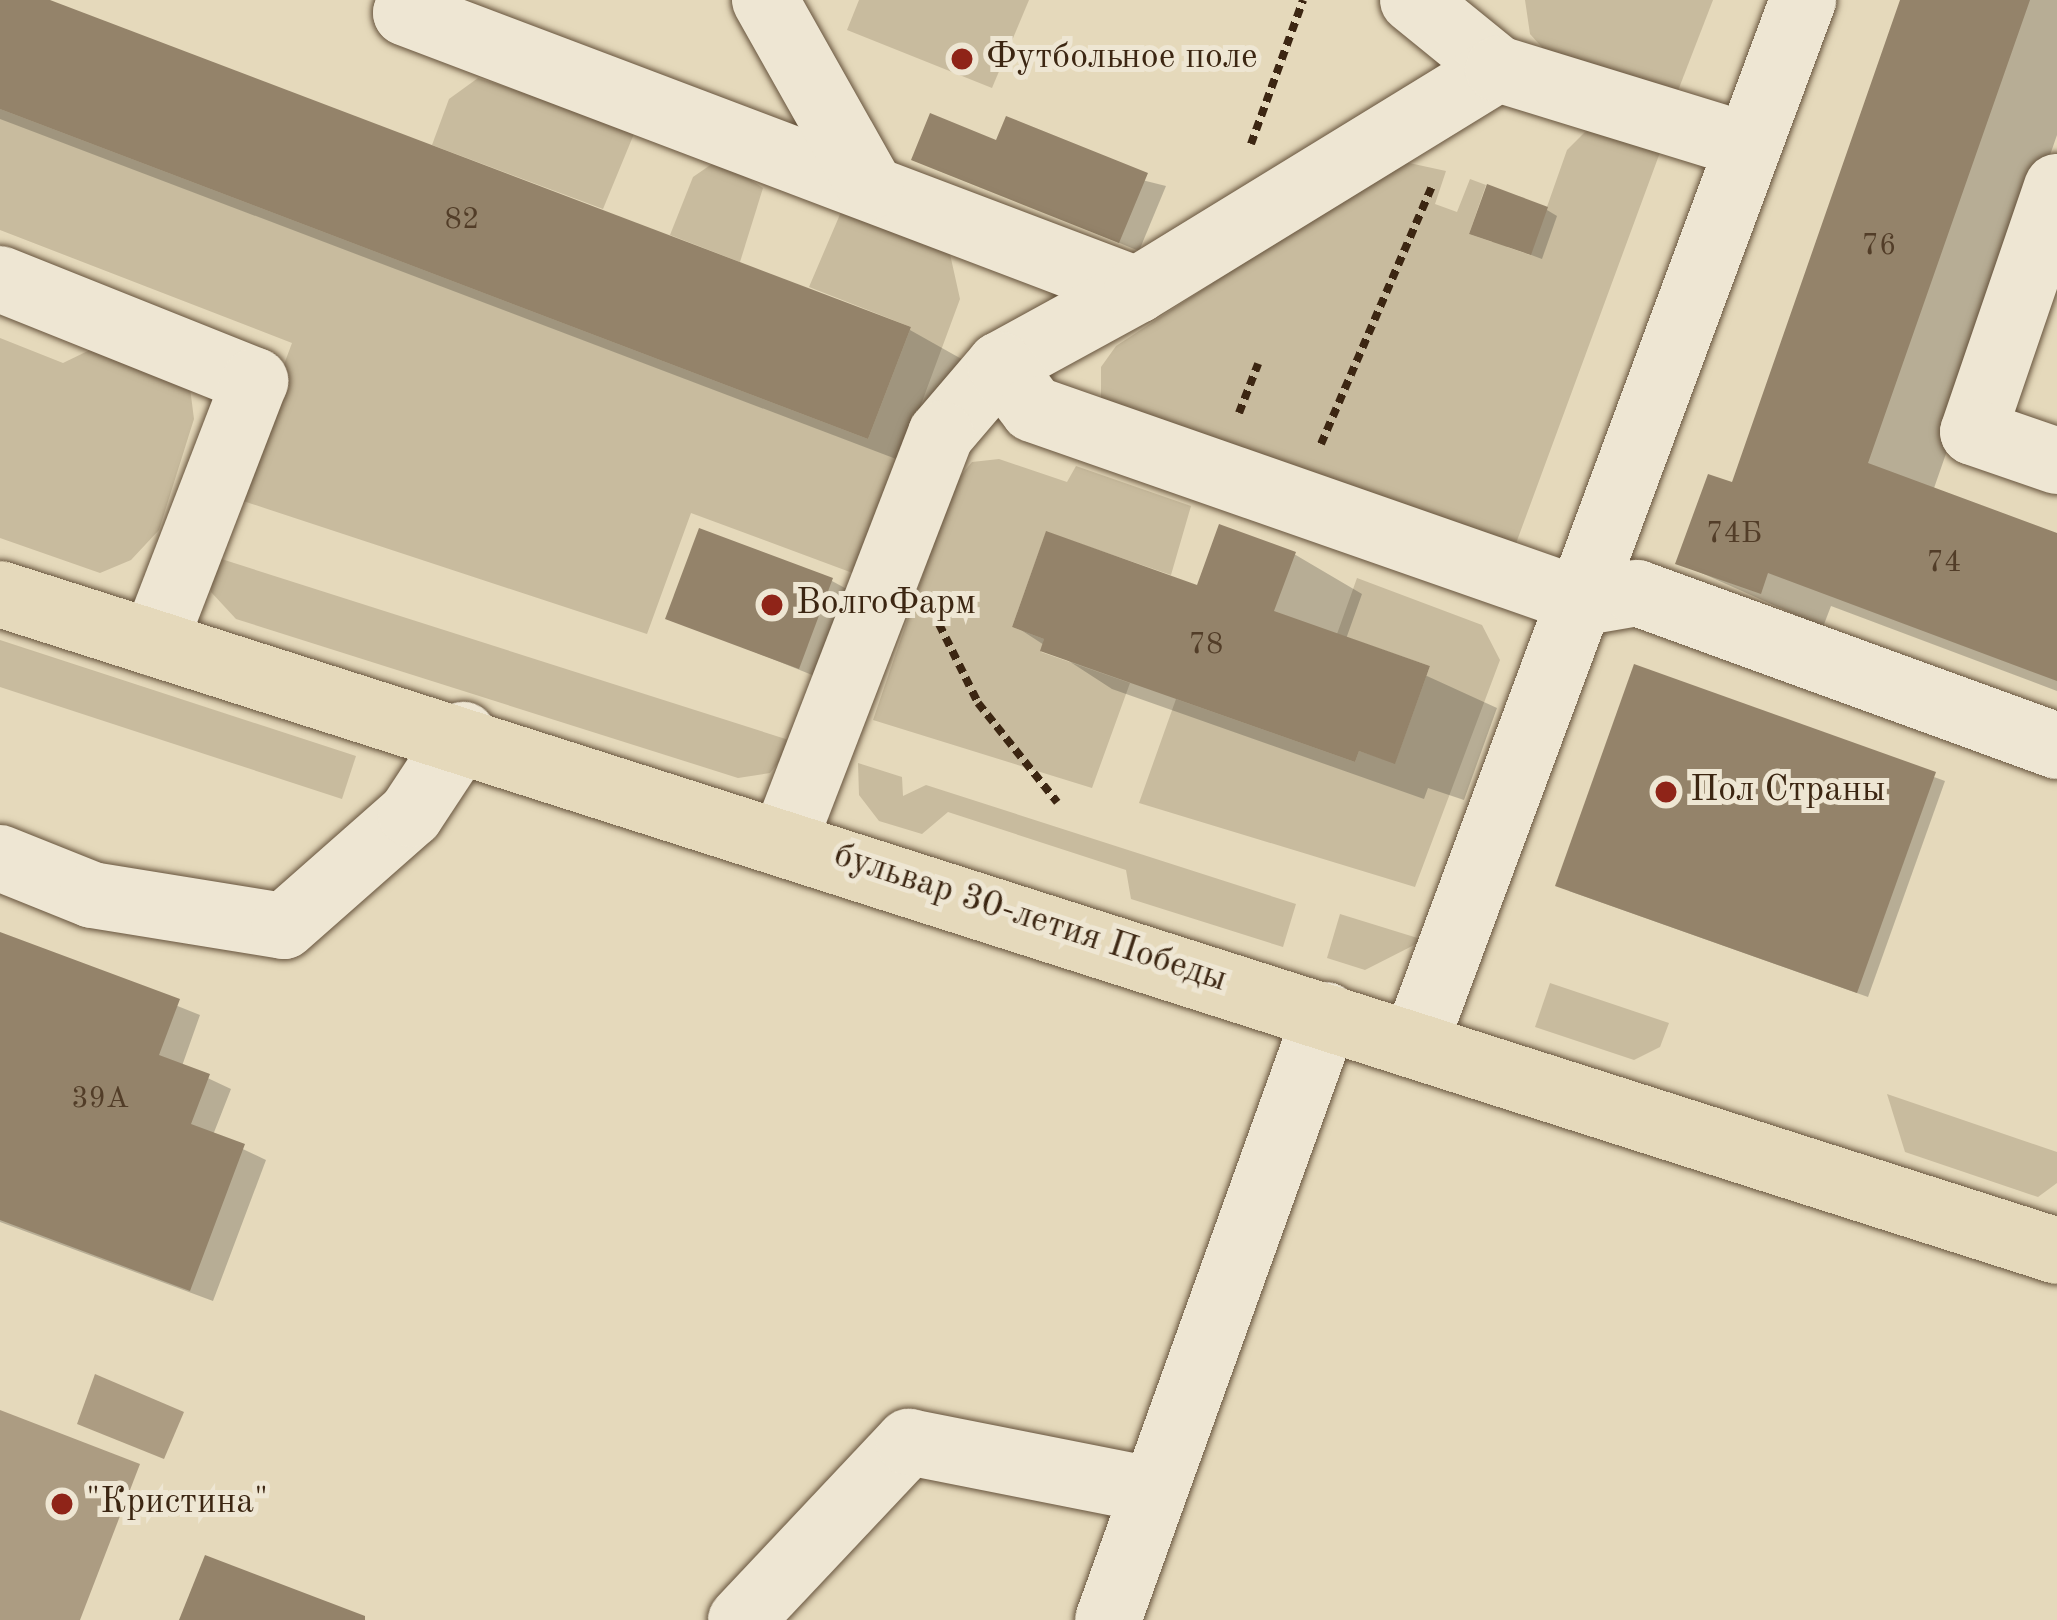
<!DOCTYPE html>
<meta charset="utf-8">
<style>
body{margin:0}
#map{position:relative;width:2057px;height:1620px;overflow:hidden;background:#e5d9bb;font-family:"Old Standard TT",serif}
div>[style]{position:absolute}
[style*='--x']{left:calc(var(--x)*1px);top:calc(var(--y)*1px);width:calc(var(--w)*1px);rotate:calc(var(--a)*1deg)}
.green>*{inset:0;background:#c8bb9e}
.water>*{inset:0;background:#ac9c82}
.shadow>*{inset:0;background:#0003}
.building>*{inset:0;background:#94836a}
.path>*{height:8px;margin-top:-4px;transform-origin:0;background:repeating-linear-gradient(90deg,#3c2612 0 9px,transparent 0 15px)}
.roads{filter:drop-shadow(0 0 3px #66533c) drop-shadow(0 0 3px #66533c)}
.minor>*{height:66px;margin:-33px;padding:0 33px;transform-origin:33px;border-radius:33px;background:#eee6d3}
.major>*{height:66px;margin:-33px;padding:0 33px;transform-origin:33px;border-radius:33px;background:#e5d9bb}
.dots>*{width:33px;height:33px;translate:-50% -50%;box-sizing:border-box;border:6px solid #eee6d3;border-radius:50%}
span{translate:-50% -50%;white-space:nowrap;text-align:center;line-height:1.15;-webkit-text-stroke:10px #eee6d3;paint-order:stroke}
.number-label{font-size:30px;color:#523d28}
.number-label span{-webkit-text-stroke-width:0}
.poi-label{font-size:36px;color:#3c2612}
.left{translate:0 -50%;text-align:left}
.street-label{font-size:36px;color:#3c2612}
</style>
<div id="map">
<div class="green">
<i style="clip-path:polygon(859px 0,1029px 0,992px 88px,847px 30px)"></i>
<i style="clip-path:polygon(1525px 0,1713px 0,1674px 101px,1558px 65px,1530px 34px)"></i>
<i style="clip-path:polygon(478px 78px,636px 129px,603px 209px,432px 145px,449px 99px)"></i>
<i style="clip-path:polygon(0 109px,868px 439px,911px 327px,809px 287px,844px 205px,948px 245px,960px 299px,858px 575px,691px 513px,647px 634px,234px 498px,292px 343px,0 230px)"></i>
<i style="clip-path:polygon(1588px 129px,1662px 147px,1511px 557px,1101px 403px,1101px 367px,1116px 346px,1400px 161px,1446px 171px,1435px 204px,1457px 212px,1470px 179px,1486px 185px,1469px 234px,1492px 242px,1511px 194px,1525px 198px,1507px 247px,1530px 255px,1567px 150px)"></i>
<i style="clip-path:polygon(719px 159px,763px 188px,740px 262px,670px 235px,693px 177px)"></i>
<i style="clip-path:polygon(0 338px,63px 363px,96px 347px,190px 388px,194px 419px,159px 530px,131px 560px,100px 573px,0 538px)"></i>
<i style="clip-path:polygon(999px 459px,1067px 482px,1076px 466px,1191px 506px,1171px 575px,1046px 532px,1012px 627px,1044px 639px,1041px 652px,1130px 683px,1092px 788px,873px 720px,954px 484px,972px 462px)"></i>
<i style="clip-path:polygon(212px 556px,795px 742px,770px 773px,738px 778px,236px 619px,211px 592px)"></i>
<i style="clip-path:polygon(1357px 578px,1482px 625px,1500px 660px,1415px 887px,1139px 803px,1176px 699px,1355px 762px,1359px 751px,1395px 763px,1430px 666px,1337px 634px)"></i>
<i style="clip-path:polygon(0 640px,356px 756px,342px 799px,0 687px)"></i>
<i style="clip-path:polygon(858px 763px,902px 777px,903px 796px,926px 785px,1296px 904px,1283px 947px,1131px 899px,1126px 870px,948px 812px,922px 834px,879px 821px,859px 795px)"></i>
<i style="clip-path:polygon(1340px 914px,1424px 940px,1365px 970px,1327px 958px)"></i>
<i style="clip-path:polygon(1550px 983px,1669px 1023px,1660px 1047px,1634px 1060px,1535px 1027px)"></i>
<i style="clip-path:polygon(1887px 1094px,2057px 1152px,2057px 1183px,2038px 1197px,1905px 1152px)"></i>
</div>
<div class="water">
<i style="clip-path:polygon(95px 1374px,184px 1412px,164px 1459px,77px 1424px)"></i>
<i style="clip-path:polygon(0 1410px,140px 1464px,80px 1620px,0 1620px)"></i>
</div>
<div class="shadow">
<i style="clip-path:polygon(0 0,41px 0,910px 330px,974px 366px,933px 473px,0 119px)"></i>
<i style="clip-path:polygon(1903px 0,2057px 0,2057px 135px,1933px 491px,2057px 537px,2057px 691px,1831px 606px,1823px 627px,1679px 563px,1734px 486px)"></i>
<i style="clip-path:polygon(998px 144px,1166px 186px,1139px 251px,915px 159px)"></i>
<i style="clip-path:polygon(1547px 210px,1557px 216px,1542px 259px,1472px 233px)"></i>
<i style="clip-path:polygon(1294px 554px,1362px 594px,1346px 639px,1497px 708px,1464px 800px,1428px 788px,1424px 799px,1112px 689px,1015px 626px,1199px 588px)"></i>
<i style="clip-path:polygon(832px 581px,854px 593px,822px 679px,668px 617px)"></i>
<i style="clip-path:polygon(1635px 668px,1945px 781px,1868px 997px,1569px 891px)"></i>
<i style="clip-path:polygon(0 935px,200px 1015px,182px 1066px,231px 1089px,213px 1135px,266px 1160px,213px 1301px,0 1222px)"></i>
</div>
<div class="building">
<i style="clip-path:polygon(0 0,50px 0,911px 327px,868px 439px,0 109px)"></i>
<i style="clip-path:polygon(1900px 0,2030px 0,1868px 463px,2057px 533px,2057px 681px,1768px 573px,1761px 594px,1675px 564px,1708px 474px,1732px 482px)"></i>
<i style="clip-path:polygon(930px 113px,996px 140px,1006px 116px,1148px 173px,1119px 243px,911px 160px)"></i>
<i style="clip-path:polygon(1487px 184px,1548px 207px,1531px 255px,1469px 234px)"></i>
<i style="clip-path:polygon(1219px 524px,1296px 552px,1274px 611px,1430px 666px,1395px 764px,1359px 751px,1355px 762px,1040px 651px,1044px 639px,1012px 627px,1046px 531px,1197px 585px)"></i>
<i style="clip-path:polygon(699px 528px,833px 578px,799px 669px,665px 619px)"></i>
<i style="clip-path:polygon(1634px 664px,1936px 772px,1857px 993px,1555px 886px)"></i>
<i style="clip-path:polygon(0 932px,180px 999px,159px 1055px,210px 1074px,191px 1124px,245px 1144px,190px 1291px,0 1220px)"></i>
<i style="clip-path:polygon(205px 1555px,365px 1616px,365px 1620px,179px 1620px)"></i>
</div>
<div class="path">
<i style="--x:1251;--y:144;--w:153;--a:-70.1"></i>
<i style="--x:1239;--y:413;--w:53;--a:-68.8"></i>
<i style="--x:1321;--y:444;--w:279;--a:-66.7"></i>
<i style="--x:939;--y:624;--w:88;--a:63.7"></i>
<i style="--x:978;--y:703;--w:127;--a:51.4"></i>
</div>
<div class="roads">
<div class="minor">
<i style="--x:412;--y:0;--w:14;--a:115"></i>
<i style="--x:406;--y:13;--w:782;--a:20.75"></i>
<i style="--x:1137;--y:290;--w:156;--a:151.3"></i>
<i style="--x:1000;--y:365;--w:91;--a:130.5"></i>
<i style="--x:941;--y:434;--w:434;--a:111.1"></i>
<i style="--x:765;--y:0;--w:214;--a:60.6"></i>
<i style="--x:1413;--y:0;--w:109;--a:39.1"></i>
<i style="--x:2057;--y:187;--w:259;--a:108.9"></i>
<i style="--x:1973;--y:432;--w:89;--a:19"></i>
<i style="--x:0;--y:279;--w:275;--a:21.8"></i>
<i style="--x:255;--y:381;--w:281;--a:111.1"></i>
<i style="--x:1137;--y:290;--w:423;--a:-31.5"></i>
<i style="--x:1498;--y:69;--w:262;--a:17.1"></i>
<i style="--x:1000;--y:365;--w:55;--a:53.1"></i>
<i style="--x:1033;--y:409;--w:585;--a:19.27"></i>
<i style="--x:1585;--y:602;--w:53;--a:-9.8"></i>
<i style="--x:1637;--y:593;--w:447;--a:20"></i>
<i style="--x:0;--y:858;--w:99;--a:21.9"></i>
<i style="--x:92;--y:895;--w:194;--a:9.2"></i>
<i style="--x:284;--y:926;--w:169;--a:-41.4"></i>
<i style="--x:411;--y:814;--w:95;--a:-56.6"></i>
<i style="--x:1415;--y:1043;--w:1113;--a:-69.59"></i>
<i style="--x:741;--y:1620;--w:245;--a:-46.7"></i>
<i style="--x:909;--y:1442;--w:248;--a:11.2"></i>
<i style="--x:1108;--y:1620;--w:643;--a:-70.18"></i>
</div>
<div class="major">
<i style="--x:0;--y:594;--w:2159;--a:17.71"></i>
</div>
</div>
<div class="dots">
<i style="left:962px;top:59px;background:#8f2418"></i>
<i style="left:772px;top:605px;background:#8f2418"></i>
<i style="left:1666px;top:792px;background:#8f2418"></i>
<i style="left:62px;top:1504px;background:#8f2418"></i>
</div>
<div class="number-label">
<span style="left:462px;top:220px">82</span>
<span style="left:1879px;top:246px">76</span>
<span style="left:1734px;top:534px">74Б</span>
<span style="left:1944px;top:563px">74</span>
<span style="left:1206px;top:645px">78</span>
<span style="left:100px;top:1099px">39А</span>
</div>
<div class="poi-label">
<span class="left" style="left:986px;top:59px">Футбольное поле</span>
<span class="left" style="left:796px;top:605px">ВолгоФарм</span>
<span class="left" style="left:1690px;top:792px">Пол Страны</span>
<span class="left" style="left:86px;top:1504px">"Кристина"</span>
</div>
<div class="street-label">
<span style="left:1030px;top:919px;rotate:18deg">бульвар 30-летия Победы</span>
</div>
</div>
